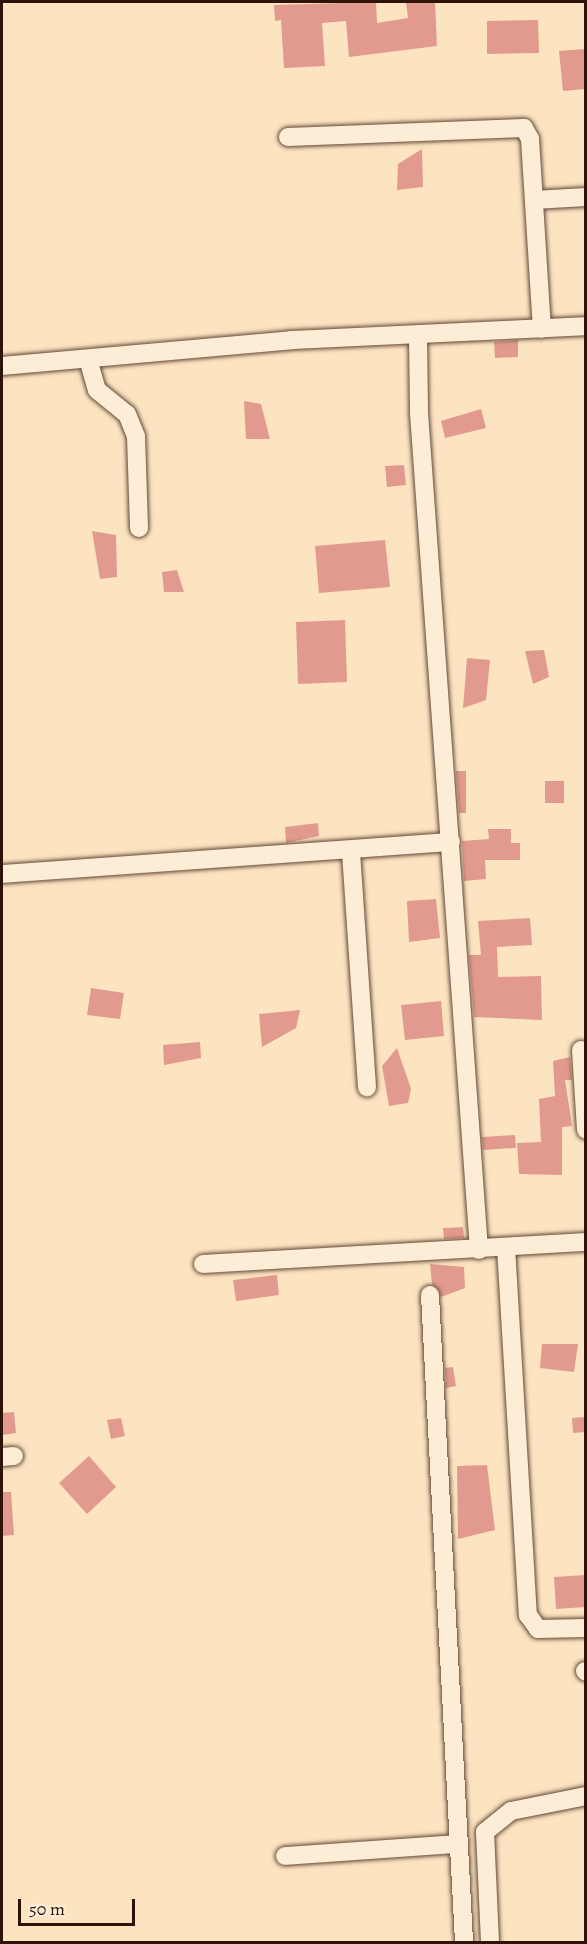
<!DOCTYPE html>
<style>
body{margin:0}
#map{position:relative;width:587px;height:1944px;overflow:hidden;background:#fce4c1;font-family:Alegreya,serif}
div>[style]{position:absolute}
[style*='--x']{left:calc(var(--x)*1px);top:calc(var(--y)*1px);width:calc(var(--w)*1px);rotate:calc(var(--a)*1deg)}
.building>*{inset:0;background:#e39a8e}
.roads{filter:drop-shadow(0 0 2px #624836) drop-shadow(0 0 2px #624836)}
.minor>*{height:18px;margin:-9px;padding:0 9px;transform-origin:9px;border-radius:9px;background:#fdedd7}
span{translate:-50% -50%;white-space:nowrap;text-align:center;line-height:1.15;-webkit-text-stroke:4.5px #fdedd7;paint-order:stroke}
.frame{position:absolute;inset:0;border:3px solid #2e1408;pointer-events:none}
.scale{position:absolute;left:18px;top:1899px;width:117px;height:27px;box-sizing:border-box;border:3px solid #2e1408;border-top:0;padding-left:8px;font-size:18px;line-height:21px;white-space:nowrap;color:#2e1408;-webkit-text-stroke:4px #fdedd7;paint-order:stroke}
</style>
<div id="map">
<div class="building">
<i style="clip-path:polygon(376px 2px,377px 23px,408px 18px,406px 2px,435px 2px,437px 46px,349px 57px,346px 21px,322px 23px,325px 66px,284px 68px,281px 20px,275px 21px,274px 5px)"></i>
<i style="clip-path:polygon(538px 20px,539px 53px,487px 54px,487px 21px)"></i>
<i style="clip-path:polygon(585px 49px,585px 89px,563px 91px,559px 51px)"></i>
<i style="clip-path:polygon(422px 149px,423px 187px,397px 190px,398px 164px)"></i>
<i style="clip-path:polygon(518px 340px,518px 357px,495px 358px,494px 342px)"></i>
<i style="clip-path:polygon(244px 401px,261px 404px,270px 439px,246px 439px)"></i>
<i style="clip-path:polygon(481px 409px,486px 428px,445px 438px,441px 421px)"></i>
<i style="clip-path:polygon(404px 465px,406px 485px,387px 487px,385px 466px)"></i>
<i style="clip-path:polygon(92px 531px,116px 535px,117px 577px,100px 579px)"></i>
<i style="clip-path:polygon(385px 540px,390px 587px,319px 593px,315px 546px)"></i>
<i style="clip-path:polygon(177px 570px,184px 592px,164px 592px,162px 572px)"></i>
<i style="clip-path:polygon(345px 620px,347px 682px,298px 684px,296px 622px)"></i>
<i style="clip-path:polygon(544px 650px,549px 677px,533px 684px,525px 651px)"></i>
<i style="clip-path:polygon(467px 658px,490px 660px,486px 700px,463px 708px)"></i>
<i style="clip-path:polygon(456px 771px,466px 771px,466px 813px,459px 813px)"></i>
<i style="clip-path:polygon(545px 781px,564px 781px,564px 803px,545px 803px)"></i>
<i style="clip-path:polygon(318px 823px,319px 836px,286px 843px,285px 827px)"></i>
<i style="clip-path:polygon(488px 829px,511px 829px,511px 843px,520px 843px,520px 860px,485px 860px,486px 879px,464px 881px,462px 841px,489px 839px)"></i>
<i style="clip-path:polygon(436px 899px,440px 938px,409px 942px,407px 901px)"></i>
<i style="clip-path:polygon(530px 918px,532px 945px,497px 947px,498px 977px,541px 976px,542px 1020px,474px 1017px,469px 955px,481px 955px,478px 921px)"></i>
<i style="clip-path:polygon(91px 988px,124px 993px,120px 1019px,87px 1015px)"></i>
<i style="clip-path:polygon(441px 1001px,444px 1036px,405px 1040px,401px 1005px)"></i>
<i style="clip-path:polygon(300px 1010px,296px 1028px,262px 1047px,259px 1014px)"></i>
<i style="clip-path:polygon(200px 1042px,201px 1058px,164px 1065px,163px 1045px)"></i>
<i style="clip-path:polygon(397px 1048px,411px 1089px,408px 1103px,389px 1106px,382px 1066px)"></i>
<i style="clip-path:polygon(570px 1057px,572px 1080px,565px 1080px,572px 1126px,562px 1127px,562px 1175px,519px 1174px,517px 1143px,541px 1142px,539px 1099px,555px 1096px,553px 1061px)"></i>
<i style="clip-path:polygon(515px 1135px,516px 1148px,483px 1150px,482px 1137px)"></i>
<i style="clip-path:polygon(463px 1227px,464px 1238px,444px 1239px,443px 1228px)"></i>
<i style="clip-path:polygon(430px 1264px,464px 1267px,465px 1288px,441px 1297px,432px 1284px)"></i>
<i style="clip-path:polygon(277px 1275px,279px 1295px,236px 1301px,233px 1280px)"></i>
<i style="clip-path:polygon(542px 1344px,578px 1344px,574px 1372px,540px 1368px)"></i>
<i style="clip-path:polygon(453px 1367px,456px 1386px,446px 1388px,445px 1368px)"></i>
<i style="clip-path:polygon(14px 1412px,16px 1433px,2px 1435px,2px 1413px)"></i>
<i style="clip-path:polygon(585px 1417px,585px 1432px,573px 1433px,572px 1418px)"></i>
<i style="clip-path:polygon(121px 1418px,125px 1436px,111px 1439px,107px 1420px)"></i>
<i style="clip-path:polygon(89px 1456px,116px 1487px,87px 1514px,59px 1483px)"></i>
<i style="clip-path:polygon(487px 1465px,495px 1530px,458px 1539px,457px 1466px)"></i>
<i style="clip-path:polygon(2px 1492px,11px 1492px,14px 1535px,2px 1536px)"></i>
<i style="clip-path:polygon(585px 1575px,585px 1607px,556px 1609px,554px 1577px)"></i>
</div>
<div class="roads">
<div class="minor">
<i style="--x:288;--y:137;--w:236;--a:-2.2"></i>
<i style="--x:524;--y:128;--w:13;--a:61"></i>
<i style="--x:530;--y:139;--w:190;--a:86.4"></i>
<i style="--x:534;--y:200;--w:52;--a:-3.3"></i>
<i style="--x:418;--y:338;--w:75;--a:89.2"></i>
<i style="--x:419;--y:413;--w:839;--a:85.9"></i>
<i style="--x:88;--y:359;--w:32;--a:74"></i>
<i style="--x:97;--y:390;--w:38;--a:39"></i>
<i style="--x:127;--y:414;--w:24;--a:68"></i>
<i style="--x:136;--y:436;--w:92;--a:88.1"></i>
<i style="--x:2;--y:366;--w:290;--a:-5.1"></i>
<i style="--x:291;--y:340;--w:295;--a:-2.7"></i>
<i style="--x:351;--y:852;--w:236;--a:86.1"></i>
<i style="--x:2;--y:874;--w:450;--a:-4.1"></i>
<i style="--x:581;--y:1050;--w:80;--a:86.4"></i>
<i style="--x:506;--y:1247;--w:369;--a:86.6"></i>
<i style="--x:528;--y:1615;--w:17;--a:54"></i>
<i style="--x:538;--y:1629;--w:48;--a:-1.2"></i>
<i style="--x:203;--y:1264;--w:384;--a:-3.3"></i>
<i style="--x:430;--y:1295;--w:648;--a:86.99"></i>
<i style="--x:2;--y:1457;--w:12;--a:-5"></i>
<i style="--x:585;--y:1671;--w:1;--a:45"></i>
<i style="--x:285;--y:1856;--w:172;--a:-4"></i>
<i style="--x:490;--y:1942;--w:110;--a:-92.6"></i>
<i style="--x:485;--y:1832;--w:33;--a:-39"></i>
<i style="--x:511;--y:1811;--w:76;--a:-11.3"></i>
</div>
</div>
<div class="frame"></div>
<div class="scale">50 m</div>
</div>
